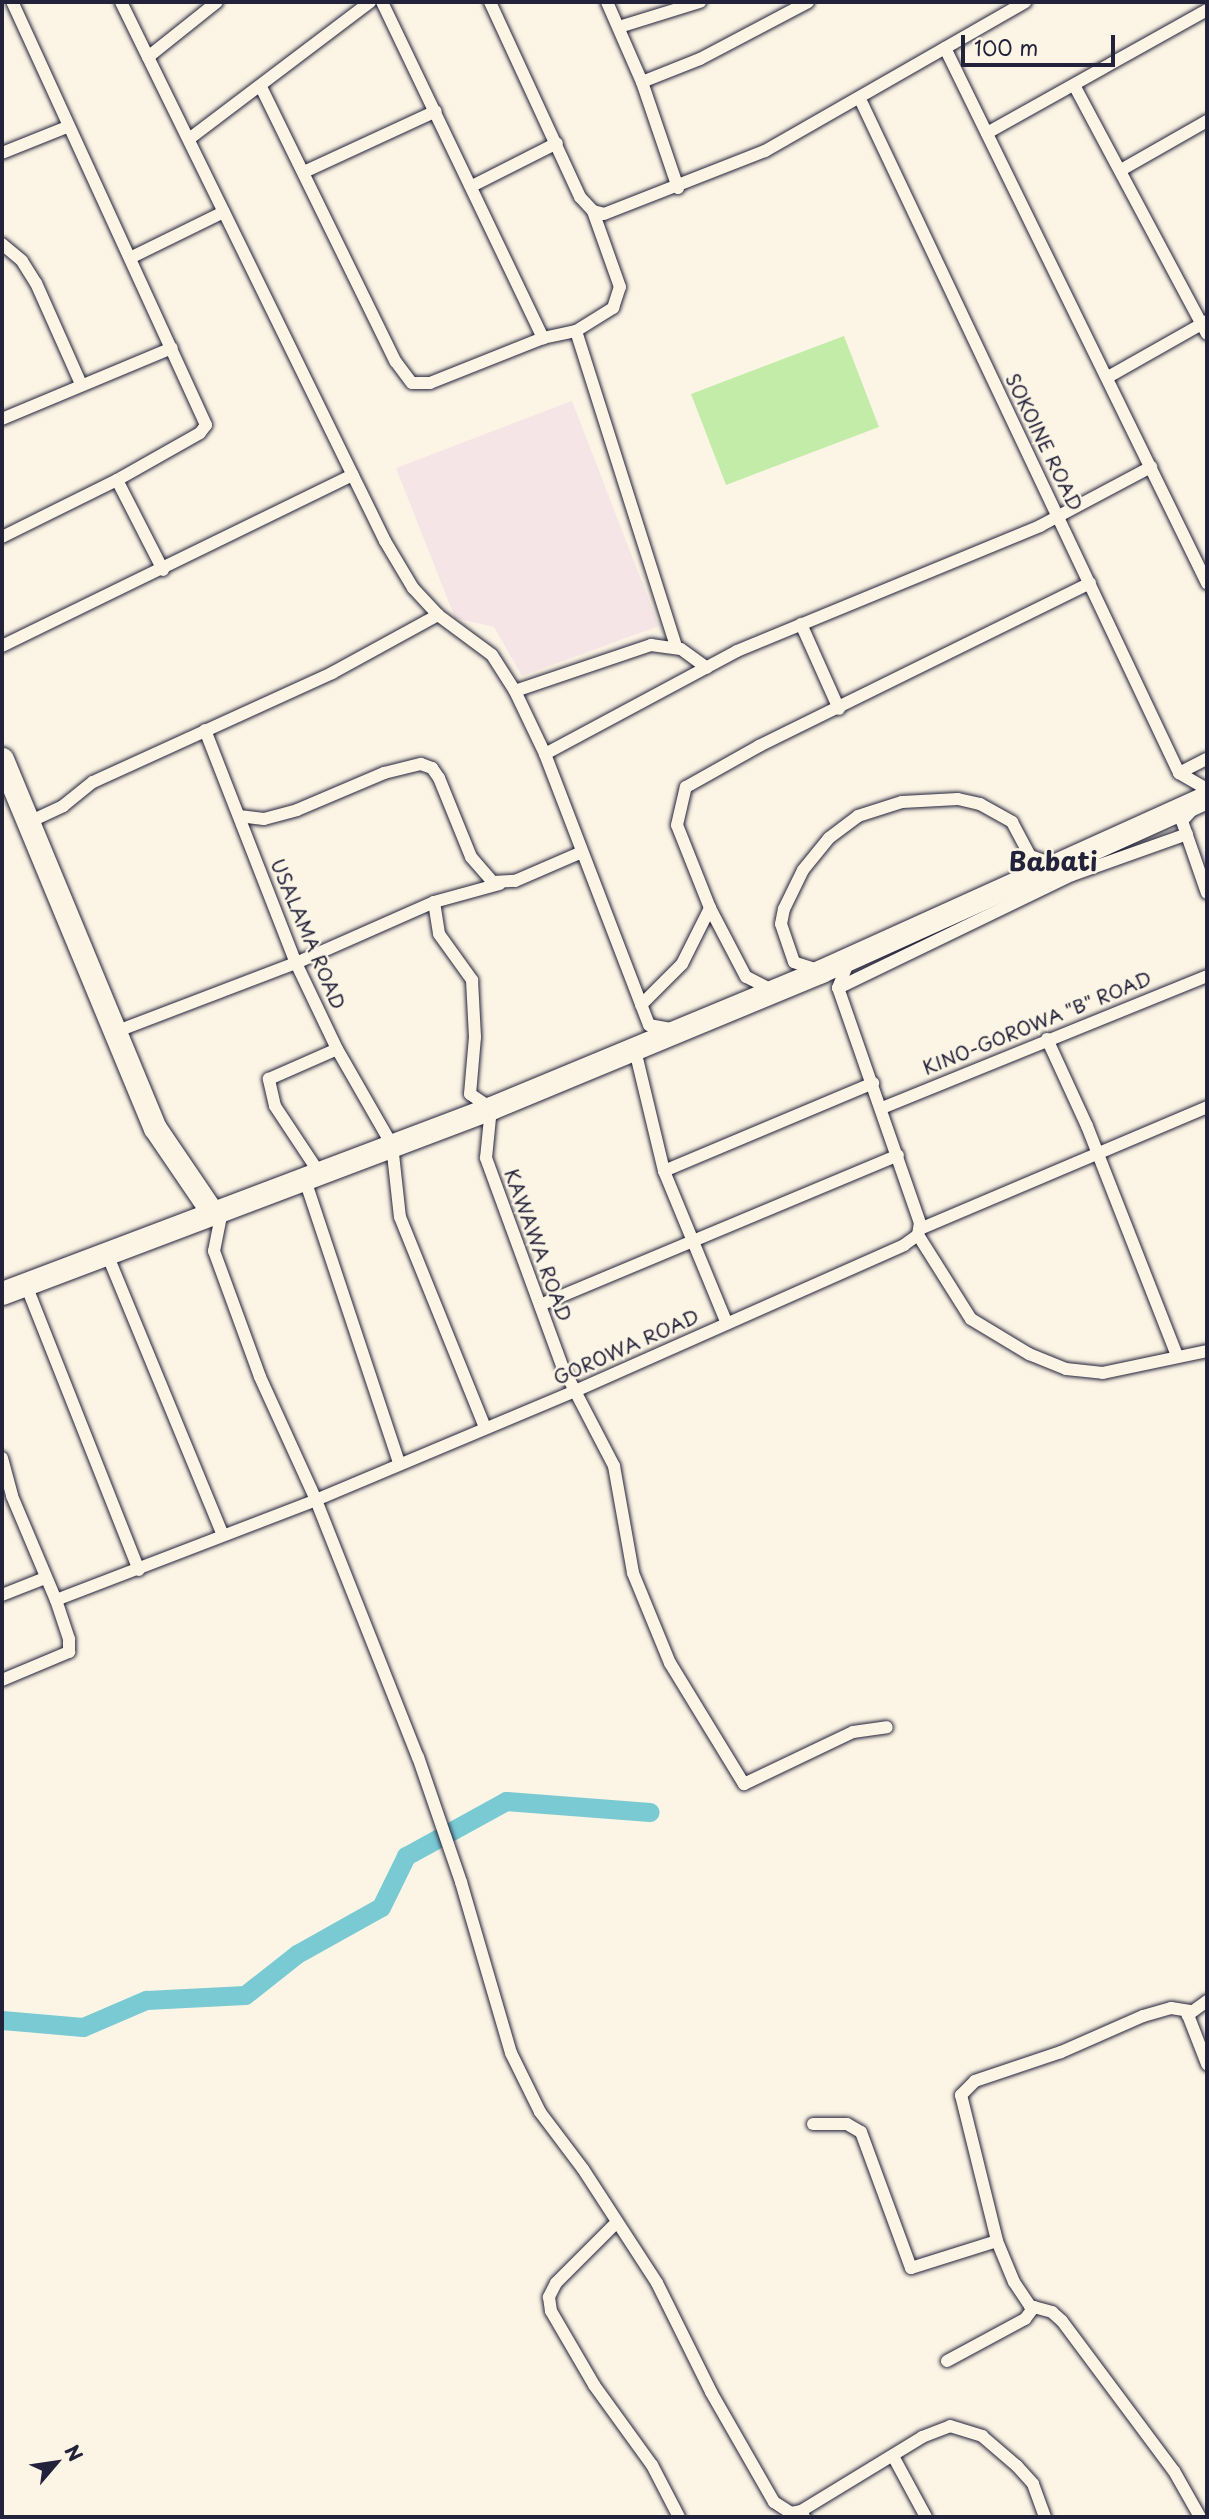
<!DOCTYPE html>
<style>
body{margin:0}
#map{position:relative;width:1209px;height:2519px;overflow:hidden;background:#fcf5e5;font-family:"Playpen Sans",sans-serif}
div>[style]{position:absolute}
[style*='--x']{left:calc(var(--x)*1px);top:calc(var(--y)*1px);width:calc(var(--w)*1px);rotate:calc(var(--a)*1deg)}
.built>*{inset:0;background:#f5e5e6}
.green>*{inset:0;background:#c2eca8}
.river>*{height:19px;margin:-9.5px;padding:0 9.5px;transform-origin:9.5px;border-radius:9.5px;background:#79cad3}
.roads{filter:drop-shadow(0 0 2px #22223b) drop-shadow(0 0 2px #22223b)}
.street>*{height:12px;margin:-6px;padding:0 6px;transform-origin:6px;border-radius:6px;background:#fcf5e5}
.highway>*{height:23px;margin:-11.5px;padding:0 11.5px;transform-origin:11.5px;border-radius:11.5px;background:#fcf5e5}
span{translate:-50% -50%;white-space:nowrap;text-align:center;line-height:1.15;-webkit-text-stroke:5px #fcf5e5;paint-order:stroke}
.street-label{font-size:19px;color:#22223b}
.district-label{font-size:26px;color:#22223b;font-weight:700}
.frame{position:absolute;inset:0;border:4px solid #22223b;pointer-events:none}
.north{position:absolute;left:21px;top:2428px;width:70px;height:70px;-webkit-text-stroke:5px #fcf5e5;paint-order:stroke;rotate:61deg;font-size:19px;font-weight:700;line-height:28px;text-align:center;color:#22223b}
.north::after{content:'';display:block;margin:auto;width:24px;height:32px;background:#22223b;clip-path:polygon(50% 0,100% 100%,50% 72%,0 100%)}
.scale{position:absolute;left:961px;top:35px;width:154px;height:32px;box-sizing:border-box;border:4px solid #22223b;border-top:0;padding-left:9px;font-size:21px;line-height:24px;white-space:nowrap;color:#22223b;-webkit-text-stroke:5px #fcf5e5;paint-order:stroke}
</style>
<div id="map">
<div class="built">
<i style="clip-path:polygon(572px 401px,659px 626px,522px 676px,494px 627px,455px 618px,396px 468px)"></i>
</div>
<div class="green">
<i style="clip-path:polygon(844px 336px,879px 427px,726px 485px,691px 394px)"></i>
</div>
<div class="river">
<i style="--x:2;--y:2020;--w:81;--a:4.9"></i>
<i style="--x:83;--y:2027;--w:69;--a:-23.2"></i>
<i style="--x:146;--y:2000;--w:99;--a:-2.9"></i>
<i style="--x:245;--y:1995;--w:66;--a:-38.3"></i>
<i style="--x:297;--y:1954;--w:96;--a:-29.2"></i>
<i style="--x:381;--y:1907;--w:57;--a:-63.9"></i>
<i style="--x:406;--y:1856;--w:114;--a:-28.8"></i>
<i style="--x:506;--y:1801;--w:144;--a:4.4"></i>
</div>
<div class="roads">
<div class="street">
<i style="--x:121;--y:2;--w:600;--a:63.9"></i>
<i style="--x:385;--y:541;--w:55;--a:59.2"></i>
<i style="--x:413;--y:588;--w:37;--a:47"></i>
<i style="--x:438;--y:615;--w:67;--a:36.5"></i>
<i style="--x:492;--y:655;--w:43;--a:57.4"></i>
<i style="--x:515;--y:691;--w:70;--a:64.5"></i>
<i style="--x:545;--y:754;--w:290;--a:69"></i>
<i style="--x:649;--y:1025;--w:22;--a:10"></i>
<i style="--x:382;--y:2;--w:373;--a:64.4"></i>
<i style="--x:490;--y:2;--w:215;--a:65.2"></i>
<i style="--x:580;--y:197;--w:19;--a:47"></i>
<i style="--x:593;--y:211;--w:11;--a:15"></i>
<i style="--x:604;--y:214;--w:173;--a:-21.4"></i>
<i style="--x:765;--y:151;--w:300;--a:-29.8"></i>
<i style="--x:607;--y:2;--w:87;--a:66.4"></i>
<i style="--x:642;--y:82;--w:112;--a:71.2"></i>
<i style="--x:619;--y:27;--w:85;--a:-17.2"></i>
<i style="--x:945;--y:48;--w:596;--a:63.91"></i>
<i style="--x:148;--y:57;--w:88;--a:-38.6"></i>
<i style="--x:642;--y:82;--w:62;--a:-21.6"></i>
<i style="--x:700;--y:59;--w:122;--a:-27.8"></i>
<i style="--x:1074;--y:85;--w:282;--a:61.9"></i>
<i style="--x:261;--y:87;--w:306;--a:63.9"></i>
<i style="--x:396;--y:362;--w:26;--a:53"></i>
<i style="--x:412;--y:383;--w:18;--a:0"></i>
<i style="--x:430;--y:383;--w:122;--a:-21.7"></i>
<i style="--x:543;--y:338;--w:34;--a:-12"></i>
<i style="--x:576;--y:331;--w:44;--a:-31.9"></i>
<i style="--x:613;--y:308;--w:22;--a:-72"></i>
<i style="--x:620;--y:287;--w:81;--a:-109.6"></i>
<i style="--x:860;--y:99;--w:746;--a:64.67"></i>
<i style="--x:1179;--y:773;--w:32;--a:30"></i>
<i style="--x:987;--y:133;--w:252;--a:-29.2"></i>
<i style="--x:189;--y:139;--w:227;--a:-37.1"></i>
<i style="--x:2;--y:153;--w:70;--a:-21.8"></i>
<i style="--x:1121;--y:170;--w:99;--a:-29.7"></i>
<i style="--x:304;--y:172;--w:145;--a:-24.8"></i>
<i style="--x:472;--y:186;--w:95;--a:-26.8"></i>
<i style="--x:2;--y:244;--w:26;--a:40"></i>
<i style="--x:22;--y:261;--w:26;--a:58"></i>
<i style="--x:36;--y:283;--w:111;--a:66"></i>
<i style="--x:132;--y:257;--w:102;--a:-26.1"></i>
<i style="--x:576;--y:331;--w:331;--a:72.4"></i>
<i style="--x:1108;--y:377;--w:114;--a:-29.5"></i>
<i style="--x:2;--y:419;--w:184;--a:-22.7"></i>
<i style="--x:117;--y:480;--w:101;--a:62.9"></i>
<i style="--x:2;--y:537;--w:128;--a:-26.4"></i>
<i style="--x:117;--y:480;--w:95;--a:-29.5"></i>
<i style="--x:200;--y:433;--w:10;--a:-53"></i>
<i style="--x:206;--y:425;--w:465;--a:-114.6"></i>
<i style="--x:801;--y:624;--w:93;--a:65.9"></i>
<i style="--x:2;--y:646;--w:390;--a:-26"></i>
<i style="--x:515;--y:691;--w:144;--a:-18.7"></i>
<i style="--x:651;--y:645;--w:30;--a:8"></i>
<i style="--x:681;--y:649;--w:32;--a:36"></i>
<i style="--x:205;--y:730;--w:250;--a:68.7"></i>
<i style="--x:296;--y:963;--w:95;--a:64.5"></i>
<i style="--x:337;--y:1049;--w:111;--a:60.2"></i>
<i style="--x:392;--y:1145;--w:72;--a:83.7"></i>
<i style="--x:400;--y:1217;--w:227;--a:68"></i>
<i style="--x:545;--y:754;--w:218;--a:-28.2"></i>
<i style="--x:737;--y:651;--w:328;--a:-22.4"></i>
<i style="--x:1040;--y:526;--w:126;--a:-28"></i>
<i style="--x:1179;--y:773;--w:31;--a:-27"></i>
<i style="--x:1194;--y:808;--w:18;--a:133"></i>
<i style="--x:1182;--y:821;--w:76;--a:70.9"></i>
<i style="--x:239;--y:816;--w:25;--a:7"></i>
<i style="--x:264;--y:819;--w:34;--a:-15"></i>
<i style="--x:297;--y:810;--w:95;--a:-23"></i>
<i style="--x:384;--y:773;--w:38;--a:-14"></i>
<i style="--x:421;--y:764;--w:12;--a:20"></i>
<i style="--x:432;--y:768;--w:12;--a:55"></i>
<i style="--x:439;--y:778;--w:85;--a:67.9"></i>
<i style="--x:471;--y:857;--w:33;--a:49"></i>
<i style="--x:493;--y:882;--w:22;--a:-3"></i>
<i style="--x:515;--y:881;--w:73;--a:-23.4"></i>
<i style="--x:29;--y:822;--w:38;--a:-25"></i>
<i style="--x:63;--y:806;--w:38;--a:-39"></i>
<i style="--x:93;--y:782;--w:263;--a:-24.5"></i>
<i style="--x:332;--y:673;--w:121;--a:-28.7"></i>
<i style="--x:434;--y:902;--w:32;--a:81"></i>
<i style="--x:439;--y:934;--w:57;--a:54.3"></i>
<i style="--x:472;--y:980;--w:57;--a:87"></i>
<i style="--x:475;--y:1037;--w:57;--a:95"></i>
<i style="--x:470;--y:1094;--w:25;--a:34"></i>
<i style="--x:491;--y:1108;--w:50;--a:95.7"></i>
<i style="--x:486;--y:1158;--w:221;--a:69.9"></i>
<i style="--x:562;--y:1366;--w:113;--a:62.5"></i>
<i style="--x:614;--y:1466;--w:109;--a:79.9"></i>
<i style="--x:633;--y:1573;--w:97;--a:67.7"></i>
<i style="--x:670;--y:1663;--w:142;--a:58.6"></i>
<i style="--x:744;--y:1784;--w:121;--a:-25.5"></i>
<i style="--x:853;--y:1732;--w:34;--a:-8"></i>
<i style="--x:821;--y:971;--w:28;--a:-162"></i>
<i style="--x:794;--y:962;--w:40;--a:-108.9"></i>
<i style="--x:781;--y:924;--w:15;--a:-79"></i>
<i style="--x:784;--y:909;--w:43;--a:-64"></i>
<i style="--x:803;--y:870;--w:41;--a:-50.9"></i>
<i style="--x:829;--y:838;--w:36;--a:-37"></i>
<i style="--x:858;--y:816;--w:46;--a:-17.7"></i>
<i style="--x:902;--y:802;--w:56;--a:-3.1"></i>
<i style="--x:958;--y:799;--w:23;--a:13"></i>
<i style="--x:980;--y:804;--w:37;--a:29"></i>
<i style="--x:1012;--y:822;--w:38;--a:62"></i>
<i style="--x:1030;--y:856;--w:28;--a:19"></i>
<i style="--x:838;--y:988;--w:260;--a:-25.8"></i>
<i style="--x:1072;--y:875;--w:122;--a:-19.6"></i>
<i style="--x:774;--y:991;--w:31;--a:-153"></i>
<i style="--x:746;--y:977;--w:78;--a:-117.6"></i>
<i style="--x:710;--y:908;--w:89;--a:-111.7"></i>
<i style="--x:677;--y:825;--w:39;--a:-77"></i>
<i style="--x:686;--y:787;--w:84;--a:-29.3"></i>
<i style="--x:759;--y:746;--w:369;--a:-26.2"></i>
<i style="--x:641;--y:1005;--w:58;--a:-45"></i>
<i style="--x:682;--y:964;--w:63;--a:-63.4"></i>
<i style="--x:115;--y:1032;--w:194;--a:-20.9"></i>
<i style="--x:296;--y:963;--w:151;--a:-23.8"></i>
<i style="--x:434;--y:902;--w:68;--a:-15.3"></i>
<i style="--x:1047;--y:1039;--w:96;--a:65.3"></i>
<i style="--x:1087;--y:1126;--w:247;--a:68.6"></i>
<i style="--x:634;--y:1046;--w:129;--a:76.5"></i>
<i style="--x:664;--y:1171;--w:165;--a:67.6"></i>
<i style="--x:882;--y:1108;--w:351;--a:-22.1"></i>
<i style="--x:318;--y:1171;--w:78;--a:-123.5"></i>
<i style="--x:275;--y:1106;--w:28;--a:-103"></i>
<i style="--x:269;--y:1079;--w:74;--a:-23.8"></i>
<i style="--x:664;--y:1171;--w:227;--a:-22.8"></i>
<i style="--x:304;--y:1177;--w:301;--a:71.6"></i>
<i style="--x:222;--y:1211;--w:41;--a:101.3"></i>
<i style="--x:214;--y:1251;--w:134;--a:69.9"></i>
<i style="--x:260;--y:1377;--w:135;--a:65.5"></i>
<i style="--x:316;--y:1500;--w:277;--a:68.4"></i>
<i style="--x:418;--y:1757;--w:132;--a:71"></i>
<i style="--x:461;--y:1882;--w:178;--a:73.7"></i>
<i style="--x:511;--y:2053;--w:66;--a:63.8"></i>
<i style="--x:540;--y:2112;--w:71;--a:53"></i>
<i style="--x:583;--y:2169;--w:136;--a:57"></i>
<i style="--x:657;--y:2283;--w:122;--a:63.6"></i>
<i style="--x:711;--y:2392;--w:127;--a:60.2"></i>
<i style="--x:774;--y:2502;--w:20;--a:33"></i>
<i style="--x:791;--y:2513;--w:10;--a:-11"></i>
<i style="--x:801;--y:2511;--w:7;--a:63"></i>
<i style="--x:920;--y:1229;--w:312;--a:-23"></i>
<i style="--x:918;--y:1235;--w:99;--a:57.8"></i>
<i style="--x:971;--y:1319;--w:68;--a:31.1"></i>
<i style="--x:1029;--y:1354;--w:40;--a:22"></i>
<i style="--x:1066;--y:1369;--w:37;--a:6"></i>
<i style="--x:1103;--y:1373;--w:106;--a:-11.9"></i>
<i style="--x:107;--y:1254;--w:304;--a:67.6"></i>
<i style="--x:36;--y:1283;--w:11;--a:139"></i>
<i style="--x:28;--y:1290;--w:301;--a:68.4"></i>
<i style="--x:540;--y:1305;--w:388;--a:-22.7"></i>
<i style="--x:2;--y:1458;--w:39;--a:75"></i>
<i style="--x:12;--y:1496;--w:113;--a:67.1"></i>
<i style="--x:56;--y:1600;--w:279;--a:-21"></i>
<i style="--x:316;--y:1500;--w:279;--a:-22.8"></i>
<i style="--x:573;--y:1392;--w:362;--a:-23.9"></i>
<i style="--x:904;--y:1245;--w:17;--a:-36"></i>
<i style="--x:918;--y:1235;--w:12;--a:-81"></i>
<i style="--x:920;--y:1223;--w:249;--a:-109.2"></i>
<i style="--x:838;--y:988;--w:31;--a:-68"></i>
<i style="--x:2;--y:1595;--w:46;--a:-21.6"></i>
<i style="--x:2;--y:1680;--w:73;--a:-22.7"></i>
<i style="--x:69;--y:1652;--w:13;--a:-90"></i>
<i style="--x:69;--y:1639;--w:41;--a:-108.4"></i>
<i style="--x:1207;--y:2001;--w:24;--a:144"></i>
<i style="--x:1188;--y:2015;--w:53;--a:68.8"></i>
<i style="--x:1190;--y:2011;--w:19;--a:-171"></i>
<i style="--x:1171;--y:2008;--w:29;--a:164"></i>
<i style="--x:1143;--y:2016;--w:90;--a:156.3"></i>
<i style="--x:1061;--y:2052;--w:91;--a:161.4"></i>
<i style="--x:975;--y:2081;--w:20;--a:135"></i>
<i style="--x:961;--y:2095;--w:150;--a:76.1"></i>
<i style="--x:997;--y:2241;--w:44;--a:67.5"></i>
<i style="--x:1014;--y:2282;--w:29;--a:56"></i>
<i style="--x:1030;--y:2306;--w:23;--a:15"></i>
<i style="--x:1052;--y:2312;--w:13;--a:42"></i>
<i style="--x:1062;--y:2321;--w:187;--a:53.3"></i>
<i style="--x:1174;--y:2471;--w:53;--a:60.5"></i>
<i style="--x:813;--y:2124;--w:34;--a:0"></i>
<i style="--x:847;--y:2124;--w:16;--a:30"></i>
<i style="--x:861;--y:2132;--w:145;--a:69.8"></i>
<i style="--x:911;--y:2268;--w:90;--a:-17.4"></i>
<i style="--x:617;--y:2222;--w:86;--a:135"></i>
<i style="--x:556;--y:2283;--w:16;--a:117"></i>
<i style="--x:549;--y:2297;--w:14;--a:82"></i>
<i style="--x:551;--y:2311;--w:86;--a:59.8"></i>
<i style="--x:594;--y:2385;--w:99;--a:54.1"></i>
<i style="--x:652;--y:2465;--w:59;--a:62.6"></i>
<i style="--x:947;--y:2361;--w:89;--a:-28.3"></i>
<i style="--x:1025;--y:2319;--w:15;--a:-53"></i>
<i style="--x:893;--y:2456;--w:69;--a:61.6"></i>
<i style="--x:801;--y:2511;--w:142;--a:-31.4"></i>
<i style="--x:922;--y:2437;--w:30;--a:-21"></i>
<i style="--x:950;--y:2426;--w:34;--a:17"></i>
<i style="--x:982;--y:2436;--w:46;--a:40.6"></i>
<i style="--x:1017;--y:2466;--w:24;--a:48"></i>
<i style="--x:1033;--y:2484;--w:35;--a:70"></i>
</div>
<div class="highway">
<i style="--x:2;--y:759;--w:399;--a:67.5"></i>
<i style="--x:155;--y:1128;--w:102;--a:55.8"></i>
<i style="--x:2;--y:1293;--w:523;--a:-20.72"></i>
<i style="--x:491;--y:1108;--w:357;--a:-22.5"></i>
<i style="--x:821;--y:971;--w:423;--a:-24.3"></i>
</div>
</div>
<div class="street-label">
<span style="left:1044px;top:442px;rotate:64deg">SOKOINE ROAD</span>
<span style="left:308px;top:934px;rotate:67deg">USALAMA ROAD</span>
<span style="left:1037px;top:1023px;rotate:-22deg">KINO-GOROWA "B" ROAD</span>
<span style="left:538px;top:1245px;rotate:70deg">KAWAWA ROAD</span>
<span style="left:626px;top:1347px;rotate:-24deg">GOROWA ROAD</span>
</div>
<div class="district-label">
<span style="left:1053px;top:861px">Babati</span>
</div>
<div class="frame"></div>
<div class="north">N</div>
<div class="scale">100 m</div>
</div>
